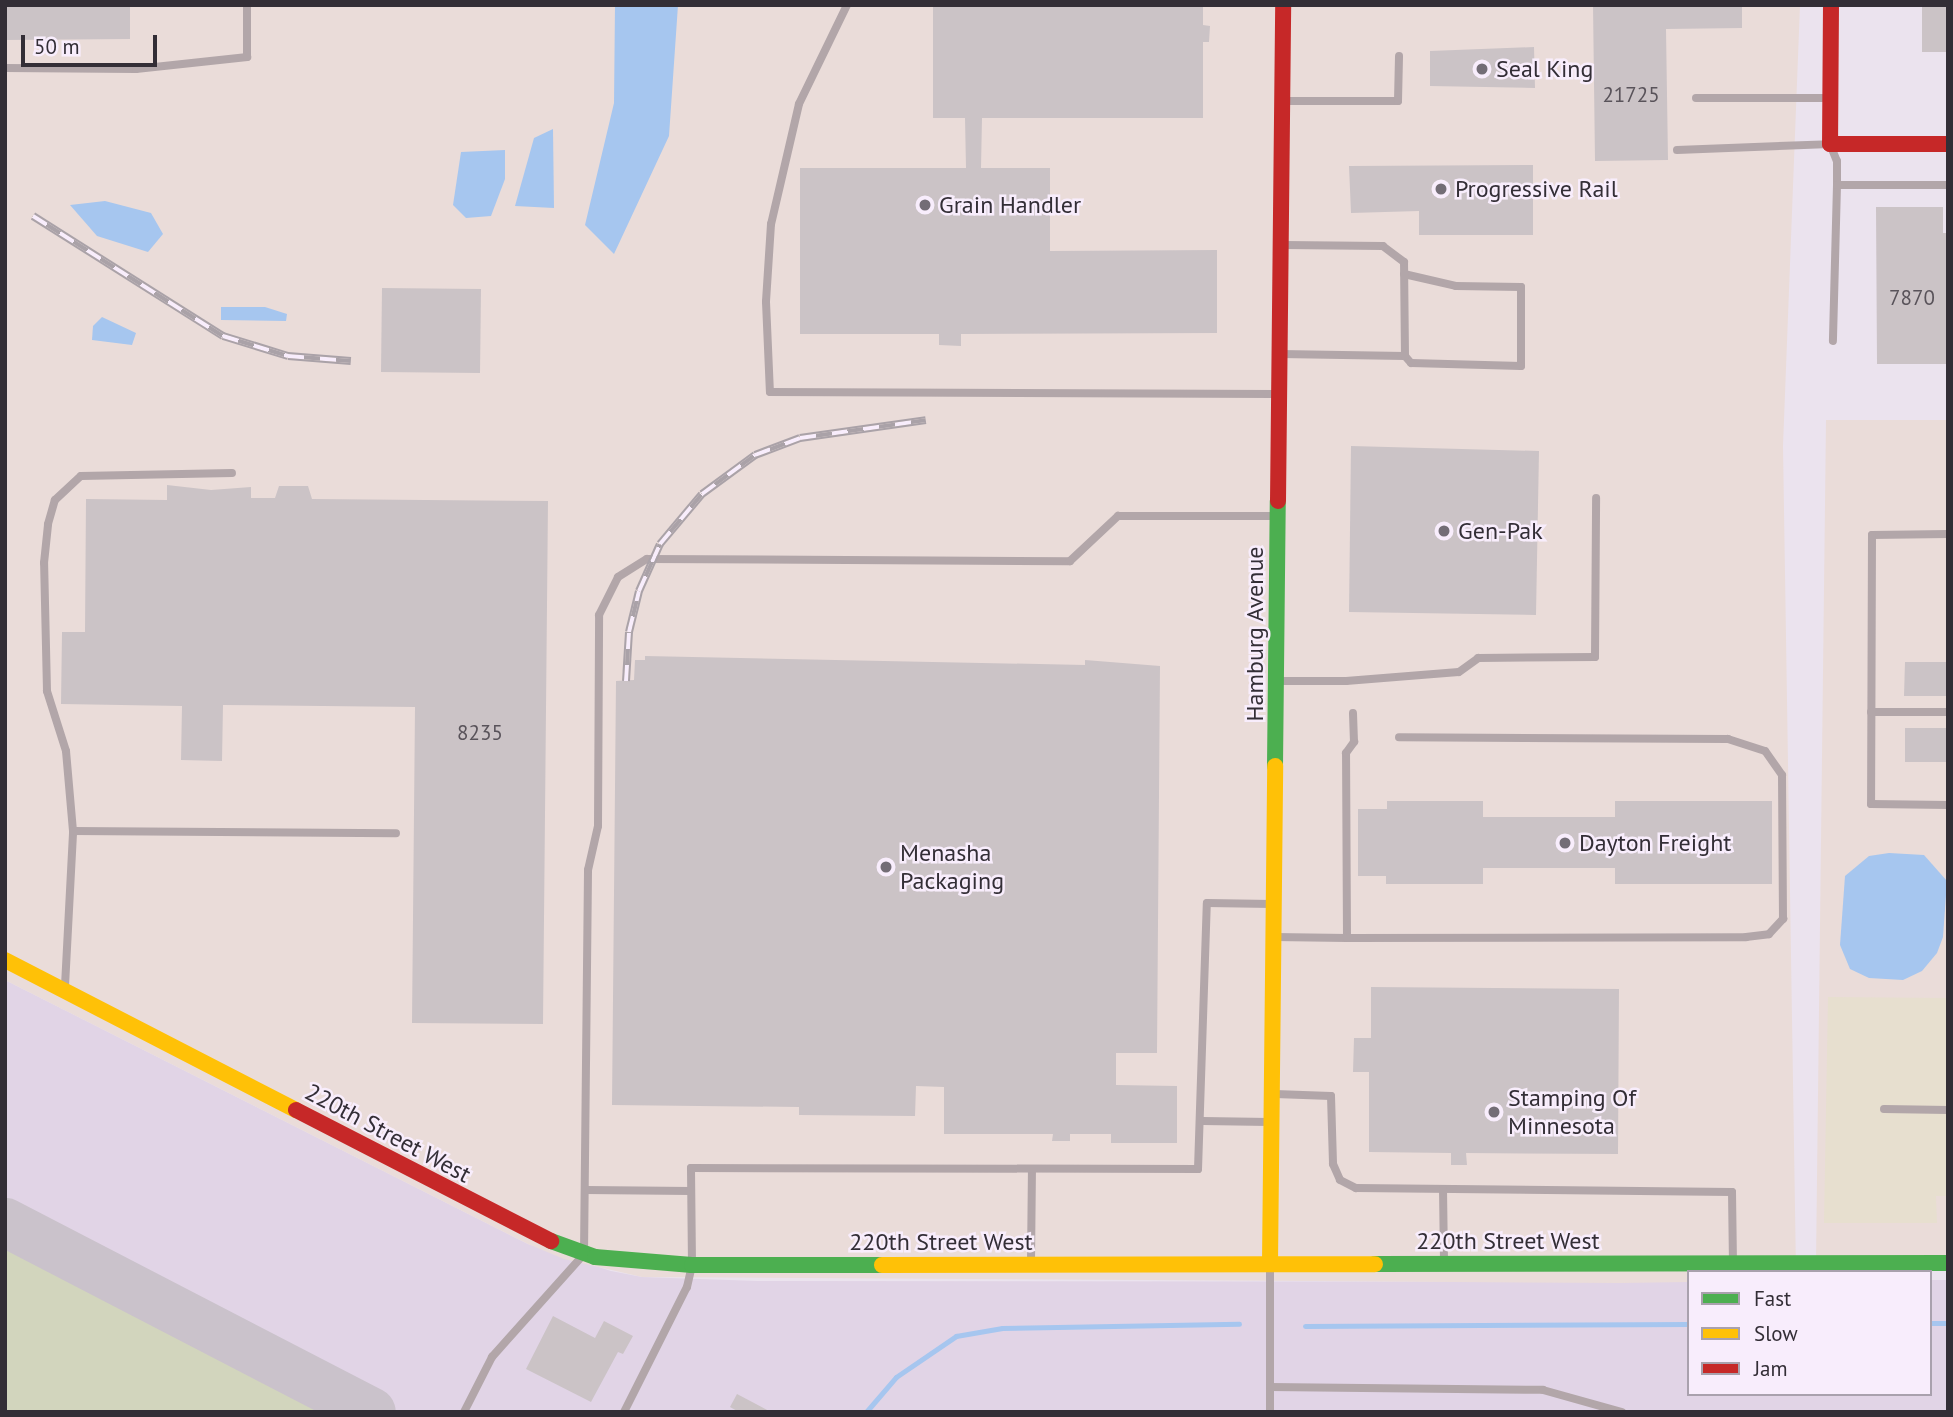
<!DOCTYPE html>
<style>
body{margin:0}
#map{position:relative;width:1953px;height:1417px;overflow:hidden;background:#ebe3ee;font-family:"PT Sans",sans-serif}
div>[style]{position:absolute}
[style*='--x']{left:calc(var(--x)*1px);top:calc(var(--y)*1px);width:calc(var(--w)*1px);rotate:calc(var(--a)*1deg)}
.built>*{inset:0;background:#e1d4e6}
.industrial>*{inset:0;background:#eadcd9}
.green>*{inset:0;background:#d2d5bd}
.sand>*{inset:0;background:#e7dfcf}
.water>*{inset:0;background:#a6c6ef}
.stream>*{height:5px;margin:-2.5px;padding:0 2.5px;transform-origin:2.5px;border-radius:2.5px;background:#a6c6ef}
.taxiway>*{height:49px;margin:-24.5px;padding:0 24.5px;transform-origin:24.5px;border-radius:24.5px;background:#cac2cb}
.building>*{inset:0;background:#cbc3c6}
.lane>*{height:8px;margin:-4px;padding:0 4px;transform-origin:4px;border-radius:4px;background:#b2a6a9}
.fast>*{height:16px;margin:-8px;padding:0 8px;transform-origin:8px;border-radius:8px;background:#4caf50}
.slow>*{height:16px;margin:-8px;padding:0 8px;transform-origin:8px;border-radius:8px;background:#ffc107}
.jam>*{height:16px;margin:-8px;padding:0 8px;transform-origin:8px;border-radius:8px;background:#c62828}
.rail>*{height:8px;margin-top:-4px;transform-origin:0;background:repeating-linear-gradient(90deg,#f8edfc 0 16px,#aaa2a8 0 32px);box-sizing:border-box;border-block:2px solid #aaa2a8}
.dots>*{width:19px;height:19px;translate:-50% -50%;box-sizing:border-box;border:4px solid #f8edfc;border-radius:50%}
span{translate:-50% -50%;white-space:nowrap;text-align:center;line-height:1.15;-webkit-text-stroke:5px #f8edfc;paint-order:stroke}
.number-label{font-size:21px;color:#59535a}
.number-label span{-webkit-text-stroke-width:0}
.poi-label{font-size:24px;color:#332e36}
.left{translate:0 -50%;text-align:left}
.street-label{font-size:24px;color:#332e36}
.frame{position:absolute;inset:0;border:7px solid #332e36;pointer-events:none}
.legend{position:absolute;left:1687px;top:1270px;width:245px;height:126px;box-sizing:border-box;background:#f8edfc;border:2px solid #a9a1ad;margin:0;padding:9px 12px;list-style:none;font-size:21px;color:#332e36}
.legend li{display:flex;align-items:center;gap:14px;height:35px}
.legend b{width:35px;border:2px solid #a9a1ad}
.scale{position:absolute;left:21px;top:35px;width:136px;height:32px;box-sizing:border-box;border:4px solid #332e36;border-top:0;padding-left:9px;font-size:21px;line-height:24px;white-space:nowrap;color:#332e36;-webkit-text-stroke:5px #f8edfc;paint-order:stroke}
</style>
<div id="map">
<div class="built">
<i style="clip-path:polygon(5px 980px,528px 1244px,611px 1271px,642px 1277px,758px 1281px,1689px 1282px,1689px 1394px,1930px 1394px,1930px 1280px,1948px 1280px,1948px 1412px,5px 1412px)"></i>
</div>
<div class="industrial">
<i style="clip-path:polygon(5px 5px,1800px 5px,1783px 446px,1796px 1272px,1689px 1272px,1689px 1282px,1620px 1283px,642px 1277px,564px 1259px,528px 1244px,5px 980px)"></i>
<i style="clip-path:polygon(1826px 420px,1948px 420px,1948px 1262px,1816px 1263px)"></i>
</div>
<div class="green">
<i style="clip-path:polygon(5px 1241px,333px 1412px,5px 1412px)"></i>
</div>
<div class="sand">
<i style="clip-path:polygon(1828px 997px,1948px 998px,1948px 1196px,1936px 1196px,1937px 1223px,1824px 1223px)"></i>
</div>
<div class="water">
<i style="clip-path:polygon(615px 5px,678px 5px,669px 136px,614px 254px,585px 225px,614px 103px)"></i>
<i style="clip-path:polygon(553px 129px,554px 208px,515px 206px,534px 138px)"></i>
<i style="clip-path:polygon(505px 150px,505px 179px,491px 216px,466px 218px,453px 205px,461px 152px)"></i>
<i style="clip-path:polygon(105px 201px,151px 213px,163px 234px,148px 252px,97px 236px,70px 205px)"></i>
<i style="clip-path:polygon(221px 307px,265px 307px,287px 314px,286px 321px,221px 320px)"></i>
<i style="clip-path:polygon(102px 317px,136px 333px,132px 345px,92px 340px,93px 326px)"></i>
<i style="clip-path:polygon(1889px 853px,1924px 855px,1947px 881px,1943px 937px,1937px 953px,1922px 971px,1903px 980px,1869px 978px,1850px 969px,1840px 945px,1845px 876px,1869px 856px)"></i>
</div>
<div class="stream">
<i style="--x:1930;--y:1323;--w:18;--a:0"></i>
<i style="--x:1305;--y:1326;--w:384;--a:-0.3"></i>
<i style="--x:866;--y:1412;--w:46;--a:-49.4"></i>
<i style="--x:896;--y:1377;--w:73;--a:-34.3"></i>
<i style="--x:956;--y:1336;--w:47;--a:-9.9"></i>
<i style="--x:1002;--y:1328;--w:237;--a:-1"></i>
</div>
<div class="taxiway">
<i style="--x:5;--y:1222;--w:412;--a:27.4"></i>
</div>
<div class="building">
<i style="clip-path:polygon(5px 5px,130px 5px,130px 39px,5px 40px)"></i>
<i style="clip-path:polygon(933px 5px,1203px 5px,1203px 25px,1210px 26px,1209px 42px,1203px 42px,1203px 118px,982px 118px,981px 168px,1050px 168px,1050px 251px,1217px 250px,1217px 333px,961px 334px,961px 346px,939px 345px,939px 334px,800px 334px,800px 168px,966px 168px,965px 118px,933px 118px)"></i>
<i style="clip-path:polygon(1593px 5px,1742px 5px,1742px 28px,1666px 29px,1668px 160px,1595px 161px)"></i>
<i style="clip-path:polygon(1922px 5px,1948px 5px,1948px 52px,1922px 52px)"></i>
<i style="clip-path:polygon(1534px 47px,1535px 88px,1430px 86px,1430px 51px)"></i>
<i style="clip-path:polygon(1533px 165px,1533px 235px,1419px 235px,1419px 211px,1351px 213px,1349px 166px)"></i>
<i style="clip-path:polygon(1876px 207px,1943px 207px,1943px 233px,1948px 233px,1948px 364px,1877px 364px)"></i>
<i style="clip-path:polygon(382px 288px,481px 289px,480px 373px,381px 372px)"></i>
<i style="clip-path:polygon(1351px 446px,1539px 451px,1536px 615px,1349px 612px)"></i>
<i style="clip-path:polygon(167px 485px,211px 490px,251px 487px,251px 498px,275px 498px,279px 486px,308px 486px,312px 499px,548px 501px,543px 1024px,412px 1023px,415px 707px,223px 705px,222px 761px,181px 760px,182px 706px,61px 704px,62px 632px,85px 632px,86px 499px,167px 500px)"></i>
<i style="clip-path:polygon(645px 656px,1085px 665px,1085px 660px,1160px 666px,1157px 1053px,1116px 1053px,1116px 1085px,1177px 1086px,1177px 1143px,1111px 1143px,1111px 1134px,1070px 1134px,1070px 1141px,1052px 1141px,1053px 1134px,944px 1134px,944px 1087px,916px 1086px,915px 1116px,799px 1115px,799px 1107px,612px 1105px,616px 681px,634px 680px,635px 660px,645px 660px)"></i>
<i style="clip-path:polygon(1905px 662px,1948px 662px,1948px 696px,1904px 696px)"></i>
<i style="clip-path:polygon(1905px 728px,1948px 728px,1948px 762px,1905px 762px)"></i>
<i style="clip-path:polygon(1387px 801px,1483px 801px,1483px 817px,1615px 817px,1615px 801px,1772px 801px,1772px 884px,1615px 884px,1615px 868px,1483px 868px,1483px 884px,1386px 884px,1386px 876px,1358px 876px,1358px 809px,1387px 809px)"></i>
<i style="clip-path:polygon(1371px 987px,1619px 989px,1618px 1154px,1466px 1153px,1467px 1165px,1451px 1165px,1451px 1153px,1369px 1152px,1369px 1072px,1353px 1072px,1354px 1038px,1371px 1038px)"></i>
<i style="clip-path:polygon(553px 1316px,595px 1338px,604px 1321px,633px 1336px,623px 1354px,618px 1352px,591px 1402px,526px 1369px)"></i>
<i style="clip-path:polygon(737px 1394px,771px 1412px,739px 1412px,730px 1407px)"></i>
</div>
<div class="lane">
<i style="--x:847;--y:5;--w:110;--a:115.9"></i>
<i style="--x:799;--y:104;--w:123;--a:103.1"></i>
<i style="--x:771;--y:224;--w:78;--a:93.7"></i>
<i style="--x:766;--y:302;--w:90;--a:87.5"></i>
<i style="--x:770;--y:392;--w:506;--a:0.23"></i>
<i style="--x:5;--y:68;--w:131;--a:0.4"></i>
<i style="--x:136;--y:69;--w:112;--a:-6.2"></i>
<i style="--x:247;--y:57;--w:52;--a:-90"></i>
<i style="--x:1696;--y:98;--w:131;--a:0"></i>
<i style="--x:1285;--y:101;--w:113;--a:0"></i>
<i style="--x:1398;--y:101;--w:45;--a:-88.7"></i>
<i style="--x:1677;--y:150;--w:153;--a:-2.2"></i>
<i style="--x:1830;--y:144;--w:18;--a:68"></i>
<i style="--x:1837;--y:161;--w:24;--a:90"></i>
<i style="--x:1837;--y:185;--w:156;--a:91.5"></i>
<i style="--x:1837;--y:185;--w:111;--a:0"></i>
<i style="--x:1404;--y:274;--w:53;--a:13"></i>
<i style="--x:1456;--y:286;--w:65;--a:0.9"></i>
<i style="--x:1521;--y:287;--w:79;--a:90"></i>
<i style="--x:1521;--y:366;--w:110;--a:-178.4"></i>
<i style="--x:1411;--y:363;--w:9;--a:-131"></i>
<i style="--x:1280;--y:354;--w:125;--a:0.9"></i>
<i style="--x:1405;--y:356;--w:94;--a:-90.6"></i>
<i style="--x:1404;--y:262;--w:26;--a:-143"></i>
<i style="--x:1383;--y:246;--w:99;--a:-179.4"></i>
<i style="--x:1948;--y:534;--w:76;--a:179.2"></i>
<i style="--x:1872;--y:535;--w:269;--a:90.2"></i>
<i style="--x:1871;--y:804;--w:77;--a:0.7"></i>
<i style="--x:1277;--y:681;--w:69;--a:0"></i>
<i style="--x:1346;--y:681;--w:113;--a:-4.6"></i>
<i style="--x:1459;--y:672;--w:24;--a:-36"></i>
<i style="--x:1478;--y:658;--w:117;--a:-0.5"></i>
<i style="--x:1595;--y:657;--w:159;--a:-89.6"></i>
<i style="--x:1871;--y:712;--w:77;--a:0"></i>
<i style="--x:73;--y:831;--w:80;--a:-95"></i>
<i style="--x:66;--y:751;--w:63;--a:-107.6"></i>
<i style="--x:47;--y:691;--w:128;--a:-91.3"></i>
<i style="--x:44;--y:563;--w:39;--a:-84"></i>
<i style="--x:48;--y:524;--w:25;--a:-74"></i>
<i style="--x:55;--y:500;--w:35;--a:-43"></i>
<i style="--x:81;--y:476;--w:151;--a:-1.1"></i>
<i style="--x:1274;--y:937;--w:73;--a:0.8"></i>
<i style="--x:1347;--y:938;--w:185;--a:-90.3"></i>
<i style="--x:1346;--y:753;--w:14;--a:-54"></i>
<i style="--x:1354;--y:742;--w:29;--a:-92"></i>
<i style="--x:1347;--y:938;--w:399;--a:-0.1"></i>
<i style="--x:1746;--y:937;--w:23;--a:-7"></i>
<i style="--x:1769;--y:934;--w:21;--a:-47"></i>
<i style="--x:1783;--y:919;--w:144;--a:-90.4"></i>
<i style="--x:1782;--y:775;--w:29;--a:-125"></i>
<i style="--x:1765;--y:751;--w:39;--a:-162"></i>
<i style="--x:1728;--y:739;--w:329;--a:-179.7"></i>
<i style="--x:65;--y:986;--w:155;--a:-87"></i>
<i style="--x:73;--y:831;--w:323;--a:0.4"></i>
<i style="--x:1275;--y:1094;--w:56;--a:2"></i>
<i style="--x:1331;--y:1096;--w:68;--a:88.3"></i>
<i style="--x:1333;--y:1164;--w:17;--a:66"></i>
<i style="--x:1340;--y:1180;--w:18;--a:27"></i>
<i style="--x:1356;--y:1188;--w:376;--a:0.6"></i>
<i style="--x:1732;--y:1192;--w:69;--a:89.2"></i>
<i style="--x:1884;--y:1109;--w:64;--a:0.9"></i>
<i style="--x:1203;--y:1121;--w:66;--a:0.9"></i>
<i style="--x:1443;--y:1189;--w:74;--a:89.2"></i>
<i style="--x:586;--y:1190;--w:105;--a:0.5"></i>
<i style="--x:1031;--y:1261;--w:92;--a:-89.4"></i>
<i style="--x:1270;--y:1266;--w:146;--a:90"></i>
<i style="--x:1270;--y:1387;--w:273;--a:0.6"></i>
<i style="--x:1543;--y:1390;--w:82;--a:15.6"></i>
<i style="--x:464;--y:1412;--w:62;--a:-63"></i>
<i style="--x:492;--y:1357;--w:138;--a:-48.2"></i>
<i style="--x:584;--y:1254;--w:384;--a:-89.4"></i>
<i style="--x:588;--y:870;--w:45;--a:-77.2"></i>
<i style="--x:598;--y:826;--w:211;--a:-89.7"></i>
<i style="--x:599;--y:615;--w:42;--a:-63.4"></i>
<i style="--x:618;--y:577;--w:34;--a:-32"></i>
<i style="--x:647;--y:559;--w:423;--a:0.3"></i>
<i style="--x:1070;--y:561;--w:66;--a:-43.2"></i>
<i style="--x:1118;--y:516;--w:157;--a:0"></i>
<i style="--x:624;--y:1412;--w:140;--a:-63.3"></i>
<i style="--x:687;--y:1287;--w:23;--a:-77"></i>
<i style="--x:692;--y:1265;--w:97;--a:-90.6"></i>
<i style="--x:691;--y:1168;--w:507;--a:0.11"></i>
<i style="--x:1198;--y:1169;--w:266;--a:-88.1"></i>
<i style="--x:1207;--y:903;--w:66;--a:0.9"></i>
</div>
<div class="fast">
<i style="--x:1275;--y:766;--w:265;--a:-89.4"></i>
<i style="--x:551;--y:1241;--w:47;--a:20"></i>
<i style="--x:595;--y:1257;--w:97;--a:4.7"></i>
<i style="--x:692;--y:1265;--w:190;--a:0"></i>
<i style="--x:1375;--y:1264;--w:573;--a:-0.1"></i>
</div>
<div class="slow">
<i style="--x:5;--y:960;--w:327;--a:27.3"></i>
<i style="--x:1270;--y:1263;--w:497;--a:-89.4"></i>
<i style="--x:882;--y:1265;--w:493;--a:-0.1"></i>
</div>
<div class="jam">
<i style="--x:1831;--y:5;--w:139;--a:90.4"></i>
<i style="--x:1830;--y:144;--w:118;--a:0"></i>
<i style="--x:1278;--y:501;--w:496;--a:-89.4"></i>
<i style="--x:296;--y:1110;--w:287;--a:27.2"></i>
</div>
<div class="rail">
<i style="--x:33;--y:216;--w:225;--a:32.3"></i>
<i style="--x:223;--y:336;--w:68;--a:17.1"></i>
<i style="--x:288;--y:356;--w:63;--a:4.5"></i>
<i style="--x:626;--y:681;--w:49;--a:-86.5"></i>
<i style="--x:629;--y:632;--w:42;--a:-76.3"></i>
<i style="--x:639;--y:591;--w:51;--a:-65.9"></i>
<i style="--x:660;--y:544;--w:65;--a:-50"></i>
<i style="--x:702;--y:494;--w:66;--a:-36.3"></i>
<i style="--x:755;--y:455;--w:48;--a:-20.7"></i>
<i style="--x:800;--y:438;--w:127;--a:-8.1"></i>
</div>
<div class="dots">
<i style="left:1482px;top:69px;background:#736d76"></i>
<i style="left:1441px;top:189px;background:#736d76"></i>
<i style="left:925px;top:205px;background:#736d76"></i>
<i style="left:1444px;top:531px;background:#736d76"></i>
<i style="left:1565px;top:843px;background:#736d76"></i>
<i style="left:886px;top:867px;background:#736d76"></i>
<i style="left:1494px;top:1112px;background:#736d76"></i>
</div>
<div class="number-label">
<span style="left:1631px;top:95px">21725</span>
<span style="left:1912px;top:298px">7870</span>
<span style="left:480px;top:733px">8235</span>
</div>
<div class="poi-label">
<span class="left" style="left:1496px;top:69px">Seal King</span>
<span class="left" style="left:1455px;top:189px">Progressive Rail</span>
<span class="left" style="left:939px;top:205px">Grain Handler</span>
<span class="left" style="left:1458px;top:531px">Gen-Pak</span>
<span class="left" style="left:1579px;top:843px">Dayton Freight</span>
<span class="left" style="left:900px;top:867px">Menasha<br>Packaging</span>
<span class="left" style="left:1508px;top:1112px">Stamping Of<br>Minnesota</span>
</div>
<div class="street-label">
<span style="left:1255px;top:634px;rotate:-90deg">Hamburg Avenue</span>
<span style="left:388px;top:1133px;rotate:28deg">220th Street West</span>
<span style="left:1508px;top:1241px">220th Street West</span>
<span style="left:941px;top:1242px">220th Street West</span>
</div>
<div class="frame"></div>
<ul class="legend">
<li><b style="height:9px;background:#4caf50"></b>Fast</li>
<li><b style="height:9px;background:#ffc107"></b>Slow</li>
<li><b style="height:9px;background:#c62828"></b>Jam</li>
</ul>
<div class="scale">50 m</div>
</div>
